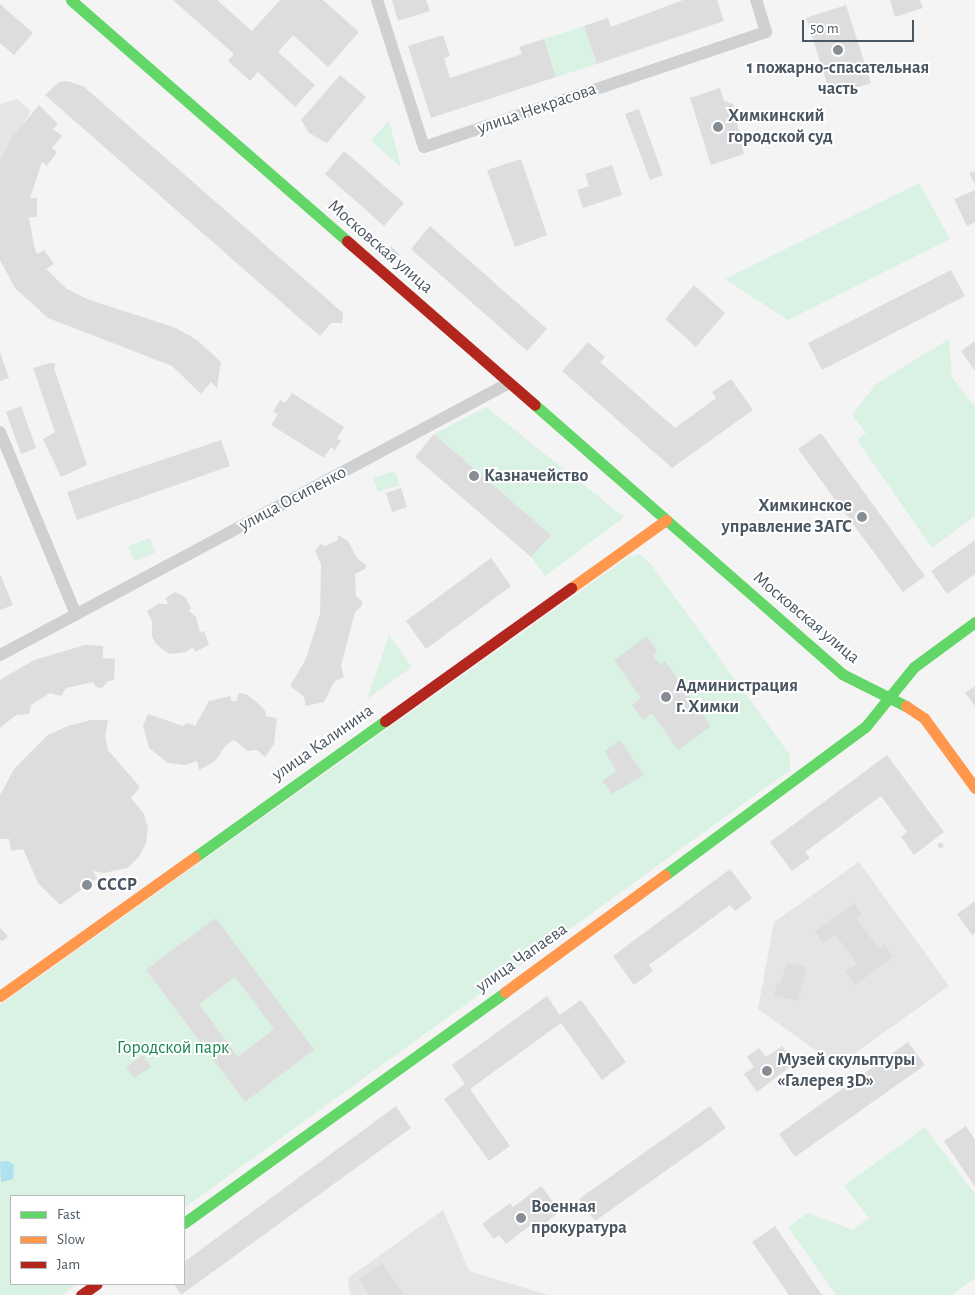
<!DOCTYPE html>
<meta charset="utf-8">
<style>
body{margin:0}
#map{position:relative;width:975px;height:1295px;overflow:hidden;background:#f4f4f4;font-family:"Alegreya Sans",sans-serif}
div>[style]{position:absolute}
[style*='--x']{left:calc(var(--x)*1px);top:calc(var(--y)*1px);width:calc(var(--w)*1px);rotate:calc(var(--a)*1deg)}
.education>*{inset:0;background:#e6e5e6}
.green>*{inset:0;background:#d9f2e3}
.water>*{inset:0;background:#aee2f0}
.building>*{inset:0;background:#ddddde}
.street>*{height:12px;margin:-6px;padding:0 6px;transform-origin:6px;border-radius:6px;background:#ced0d2}
.fast>*{height:11px;margin:-5.5px;padding:0 5.5px;transform-origin:5.5px;border-radius:5.5px;background:#63d668}
.slow>*{height:11px;margin:-5.5px;padding:0 5.5px;transform-origin:5.5px;border-radius:5.5px;background:#ff974d}
.jam>*{height:11px;margin:-5.5px;padding:0 5.5px;transform-origin:5.5px;border-radius:5.5px;background:#b3261e}
.dots>*{width:14px;height:14px;translate:-50% -50%;box-sizing:border-box;border:2px solid #fff;border-radius:50%}
span{translate:-50% -50%;white-space:nowrap;text-align:center;line-height:1.15;-webkit-text-stroke:4px #fff;paint-order:stroke}
.poi-label{font-size:18px;color:#4a5661;font-weight:700}
.left{translate:0 -50%;text-align:left}
.right{translate:-100% -50%;text-align:right}
.street-label{font-size:18px;color:#4a5661}
.park-label{font-size:18px;color:#17864f}
.legend{position:absolute;left:10px;top:1195px;width:175px;height:90px;box-sizing:border-box;background:#fff;border:1px solid #b7bbc0;margin:0;padding:6px 9px;list-style:none;font-size:15px;color:#4a5661}
.legend li{display:flex;align-items:center;gap:10px;height:25px}
.legend b{width:25px;border:1px solid #b7bbc0}
.scale{position:absolute;left:802px;top:20px;width:112px;height:22px;box-sizing:border-box;border:2px solid #4a5661;border-top:0;padding-left:6px;font-size:15px;line-height:18px;white-space:nowrap;color:#4a5661;-webkit-text-stroke:4px #fff;paint-order:stroke}
</style>
<div id="map">
<div class="education">
<i style="clip-path:polygon(17px 99px,31px 111px,0 160px,0 104px)"></i>
<i style="clip-path:polygon(859px 862px,949px 986px,837px 1066px,758px 1009px,774px 922px)"></i>
<i style="clip-path:polygon(443px 1210px,469px 1271px,548px 1295px,350px 1295px,348px 1278px)"></i>
</div>
<div class="green">
<i style="clip-path:polygon(584px 26px,597px 64px,556px 77px,544px 39px)"></i>
<i style="clip-path:polygon(389px 120px,401px 167px,371px 141px)"></i>
<i style="clip-path:polygon(919px 183px,950px 239px,788px 320px,725px 279px)"></i>
<i style="clip-path:polygon(949px 339px,952px 377px,975px 407px,975px 516px,932px 548px,857px 440px,866px 433px,852px 415px,876px 384px)"></i>
<i style="clip-path:polygon(486px 407px,624px 517px,545px 576px,531px 557px,550px 534px,434px 434px)"></i>
<i style="clip-path:polygon(395px 471px,400px 485px,378px 492px,373px 478px)"></i>
<i style="clip-path:polygon(150px 538px,155px 553px,134px 561px,128px 546px)"></i>
<i style="clip-path:polygon(639px 554px,650px 563px,790px 755px,790px 770px,184px 1208px,184px 1196px,11px 1196px,11px 1284px,78px 1284px,62px 1295px,0 1295px,0 1005px,627px 558px)"></i>
<i style="clip-path:polygon(389px 635px,412px 667px,367px 699px)"></i>
<i style="clip-path:polygon(925px 1127px,975px 1194px,975px 1278px,952px 1295px,836px 1295px,788px 1227px,808px 1213px,853px 1230px,869px 1218px,844px 1186px)"></i>
</div>
<div class="water">
<i style="clip-path:polygon(8px 1161px,14px 1165px,13px 1179px,1px 1182px,0 1162px)"></i>
</div>
<div class="building">
<i style="clip-path:polygon(173px 0,217px 0,252px 31px,280px 0,323px 0,359px 32px,328px 67px,293px 35px,278px 52px,315px 85px,295px 107px,258px 72px,250px 81px,228px 61px,234px 54px)"></i>
<i style="clip-path:polygon(392px 0,426px 0,430px 11px,398px 21px)"></i>
<i style="clip-path:polygon(683px 0,717px 0,724px 21px,597px 64px,584px 26px,608px 18px,611px 27px)"></i>
<i style="clip-path:polygon(890px 0,920px 0,923px 8px,895px 17px)"></i>
<i style="clip-path:polygon(0 4px,33px 33px,14px 55px,0 43px)"></i>
<i style="clip-path:polygon(846px 5px,871px 83px,831px 96px,806px 18px)"></i>
<i style="clip-path:polygon(443px 35px,450px 56px,444px 58px,450px 78px,522px 54px,519px 47px,544px 39px,556px 77px,431px 118px,408px 46px)"></i>
<i style="clip-path:polygon(340px 75px,366px 97px,327px 143px,309px 133px,301px 120px)"></i>
<i style="clip-path:polygon(67px 81px,83px 86px,343px 313px,342px 323px,331px 323px,320px 336px,45px 95px,59px 82px)"></i>
<i style="clip-path:polygon(720px 88px,724px 101px,733px 104px,744px 154px,711px 165px,690px 98px)"></i>
<i style="clip-path:polygon(39px 105px,58px 124px,53px 129px,62px 136px,52px 148px,57px 152px,47px 166px,42px 162px,30px 198px,37px 198px,37px 217px,29px 217px,34px 246px,37px 254px,44px 250px,54px 264px,46px 269px,67px 289px,87px 299px,176px 328px,197px 340px,221px 362px,217px 388px,211px 382px,201px 394px,172px 366px,48px 318px,15px 288px,0 260px,0 160px,12px 137px)"></i>
<i style="clip-path:polygon(639px 109px,663px 175px,650px 180px,625px 114px)"></i>
<i style="clip-path:polygon(344px 151px,404px 203px,384px 226px,325px 174px)"></i>
<i style="clip-path:polygon(521px 159px,547px 235px,515px 247px,487px 170px)"></i>
<i style="clip-path:polygon(612px 165px,622px 195px,583px 208px,577px 190px,589px 186px,585px 174px)"></i>
<i style="clip-path:polygon(975px 171px,975px 185px,969px 173px)"></i>
<i style="clip-path:polygon(975px 190px,975px 222px,967px 226px,954px 199px)"></i>
<i style="clip-path:polygon(430px 226px,547px 329px,527px 351px,411px 249px)"></i>
<i style="clip-path:polygon(391px 246px,400px 255px,395px 260px,386px 251px)"></i>
<i style="clip-path:polygon(951px 270px,965px 296px,822px 370px,808px 343px)"></i>
<i style="clip-path:polygon(694px 285px,725px 313px,696px 347px,665px 319px)"></i>
<i style="clip-path:polygon(975px 341px,975px 371px,961px 351px)"></i>
<i style="clip-path:polygon(588px 342px,605px 357px,600px 362px,675px 428px,716px 398px,712px 392px,731px 379px,753px 410px,672px 468px,562px 371px)"></i>
<i style="clip-path:polygon(0 352px,9px 378px,0 381px)"></i>
<i style="clip-path:polygon(50px 363px,56px 364px,54px 368px,87px 465px,61px 477px,43px 439px,55px 432px,33px 368px)"></i>
<i style="clip-path:polygon(292px 393px,344px 427px,337px 438px,341px 441px,335px 450px,331px 447px,324px 458px,271px 425px,278px 414px,273px 412px,280px 400px,285px 403px)"></i>
<i style="clip-path:polygon(21px 406px,36px 448px,21px 454px,6px 412px)"></i>
<i style="clip-path:polygon(821px 433px,925px 576px,903px 592px,798px 449px)"></i>
<i style="clip-path:polygon(434px 434px,551px 535px,531px 557px,415px 457px)"></i>
<i style="clip-path:polygon(221px 440px,230px 466px,77px 520px,67px 492px)"></i>
<i style="clip-path:polygon(401px 488px,407px 507px,392px 512px,386px 493px)"></i>
<i style="clip-path:polygon(338px 535px,348px 541px,357px 558px,366px 565px,365px 569px,355px 574px,356px 596px,362px 601px,362px 606px,355px 612px,341px 666px,344px 677px,334px 682px,324px 702px,306px 706px,304px 697px,290px 686px,306px 659px,320px 614px,321px 565px,315px 550px,321px 544px,325px 546px,338px 540px)"></i>
<i style="clip-path:polygon(975px 540px,975px 574px,947px 594px,931px 571px)"></i>
<i style="clip-path:polygon(491px 558px,511px 586px,426px 649px,406px 621px)"></i>
<i style="clip-path:polygon(0 574px,13px 605px,0 610px)"></i>
<i style="clip-path:polygon(175px 592px,185px 597px,191px 608px,189px 611px,196px 617px,200px 632px,204px 631px,209px 645px,195px 652px,193px 647px,186px 652px,169px 654px,156px 644px,152px 636px,152px 621px,147px 611px,158px 604px,168px 604px,165px 598px)"></i>
<i style="clip-path:polygon(647px 636px,657px 651px,653px 655px,660px 665px,665px 661px,694px 703px,689px 706px,697px 716px,702px 713px,711px 726px,678px 750px,652px 713px,643px 720px,632px 705px,641px 698px,614px 660px)"></i>
<i style="clip-path:polygon(85px 645px,103px 646px,103px 658px,115px 659px,114px 680px,108px 681px,102px 688px,96px 687px,93px 682px,66px 688px,61px 696px,50px 693px,31px 705px,29px 714px,16px 715px,0 728px,0 680px,34px 660px)"></i>
<i style="clip-path:polygon(975px 686px,975px 706px,965px 693px)"></i>
<i style="clip-path:polygon(239px 693px,246px 694px,259px 704px,266px 712px,265px 716px,277px 718px,274px 744px,265px 757px,257px 750px,248px 751px,234px 740px,226px 745px,215px 761px,199px 770px,197px 761px,185px 765px,168px 763px,149px 748px,143px 725px,148px 714px,183px 726px,188px 723px,195px 726px,209px 701px,230px 696px,232px 701px,236px 701px)"></i>
<i style="clip-path:polygon(91px 720px,108px 720px,105px 736px,108px 750px,140px 787px,131px 798px,144px 814px,148px 828px,146px 843px,139px 857px,127px 868px,104px 873px,93px 871px,97px 878px,60px 905px,38px 883px,23px 849px,11px 851px,9px 839px,0 839px,0 795px,14px 769px,48px 735px,68px 726px)"></i>
<i style="clip-path:polygon(620px 740px,644px 775px,612px 794px,602px 781px,615px 772px,615px 768px,604px 751px)"></i>
<i style="clip-path:polygon(887px 755px,944px 832px,914px 855px,901px 837px,907px 832px,881px 796px,805px 852px,810px 858px,792px 871px,770px 842px)"></i>
<i style="clip-path:polygon(941px 842px,944px 846px,940px 849px,937px 845px)"></i>
<i style="clip-path:polygon(730px 869px,752px 898px,735px 911px,730px 905px,649px 965px,653px 971px,634px 985px,613px 956px)"></i>
<i style="clip-path:polygon(975px 901px,975px 933px,972px 935px,957px 914px)"></i>
<i style="clip-path:polygon(854px 903px,862px 914px,856px 918px,879px 949px,884px 944px,893px 957px,855px 985px,845px 972px,857px 964px,835px 934px,823px 943px,815px 932px)"></i>
<i style="clip-path:polygon(evenodd,216px 918px,314px 1050px,245px 1102px,146px 970px,216px 918px,235px 977px,274px 1029px,238px 1057px,199px 1004px,235px 977px)"></i>
<i style="clip-path:polygon(0 928px,8px 936px,3px 941px,0 940px)"></i>
<i style="clip-path:polygon(787px 962px,807px 967px,798px 1001px,774px 995px,778px 982px,781px 983px)"></i>
<i style="clip-path:polygon(547px 996px,560px 1015px,581px 1000px,626px 1062px,602px 1080px,561px 1023px,470px 1089px,510px 1146px,489px 1161px,444px 1099px,465px 1084px,452px 1065px)"></i>
<i style="clip-path:polygon(908px 1042px,925px 1065px,795px 1157px,779px 1134px)"></i>
<i style="clip-path:polygon(782px 1046px,795px 1063px,757px 1092px,744px 1074px,754px 1067px,747px 1057px,759px 1048px,766px 1057px)"></i>
<i style="clip-path:polygon(143px 1055px,151px 1067px,134px 1078px,126px 1067px)"></i>
<i style="clip-path:polygon(396px 1106px,411px 1128px,181px 1295px,174px 1284px,184px 1284px,184px 1262px)"></i>
<i style="clip-path:polygon(710px 1106px,726px 1128px,595px 1221px,579px 1199px)"></i>
<i style="clip-path:polygon(966px 1126px,975px 1140px,975px 1187px,944px 1141px)"></i>
<i style="clip-path:polygon(541px 1186px,560px 1211px,537px 1230px,532px 1224px,506px 1244px,499px 1235px,494px 1239px,482px 1224px,510px 1203px,513px 1207px)"></i>
<i style="clip-path:polygon(775px 1226px,822px 1295px,789px 1295px,752px 1242px)"></i>
<i style="clip-path:polygon(382px 1263px,404px 1295px,370px 1295px,359px 1279px)"></i>
</div>
<div class="street">
<i style="--x:377;--y:0;--w:154;--a:72.3"></i>
<i style="--x:424;--y:147;--w:361;--a:-18.6"></i>
<i style="--x:766;--y:32;--w:34;--a:-107"></i>
<i style="--x:0;--y:432;--w:198;--a:67.4"></i>
<i style="--x:0;--y:655;--w:577;--a:-28.12"></i>
</div>
<div class="fast">
<i style="--x:71;--y:0;--w:366;--a:41.1"></i>
<i style="--x:535;--y:405;--w:408;--a:41.2"></i>
<i style="--x:842;--y:674;--w:72;--a:26.6"></i>
<i style="--x:195;--y:857;--w:234;--a:-35.6"></i>
<i style="--x:665;--y:875;--w:250;--a:-36.5"></i>
<i style="--x:866;--y:726;--w:76;--a:-50.9"></i>
<i style="--x:914;--y:667;--w:76;--a:-36.4"></i>
<i style="--x:184;--y:1223;--w:395;--a:-35.7"></i>
</div>
<div class="slow">
<i style="--x:571;--y:588;--w:117;--a:-35.6"></i>
<i style="--x:906;--y:706;--w:22;--a:34"></i>
<i style="--x:924;--y:718;--w:87;--a:53.9"></i>
<i style="--x:505;--y:992;--w:198;--a:-36.2"></i>
<i style="--x:0;--y:996;--w:239;--a:-35.5"></i>
</div>
<div class="jam">
<i style="--x:347;--y:241;--w:249;--a:41.1"></i>
<i style="--x:385;--y:721;--w:229;--a:-35.6"></i>
<i style="--x:81;--y:1295;--w:19;--a:-35"></i>
</div>
<div class="dots">
<i style="left:838px;top:50px;background:#868d94"></i>
<i style="left:718px;top:127px;background:#868d94"></i>
<i style="left:474px;top:476px;background:#868d94"></i>
<i style="left:862px;top:517px;background:#868d94"></i>
<i style="left:666px;top:697px;background:#868d94"></i>
<i style="left:87px;top:885px;background:#868d94"></i>
<i style="left:767px;top:1071px;background:#868d94"></i>
<i style="left:521px;top:1218px;background:#868d94"></i>
</div>
<div class="poi-label">
<span style="left:838px;top:79px">1 пожарно-спасательная<br>часть</span>
<span class="left" style="left:728px;top:127px">Химкинский<br>городской суд</span>
<span class="left" style="left:484px;top:476px">Казначейство</span>
<span class="right" style="left:852px;top:517px">Химкинское<br>управление ЗАГС</span>
<span class="left" style="left:676px;top:697px">Администрация<br>г. Химки</span>
<span class="left" style="left:97px;top:885px">СССР</span>
<span class="left" style="left:777px;top:1071px">Музей скульптуры<br>«Галерея 3D»</span>
<span class="left" style="left:531px;top:1218px">Военная<br>прокуратура</span>
</div>
<div class="street-label">
<span style="left:537px;top:109px;rotate:-19deg">улица Некрасова</span>
<span style="left:380px;top:247px;rotate:41deg">Московская улица</span>
<span style="left:293px;top:499px;rotate:-28deg">улица Осипенко</span>
<span style="left:806px;top:618px;rotate:40deg">Московская улица</span>
<span style="left:323px;top:743px;rotate:-35deg">улица Калинина</span>
<span style="left:522px;top:958px;rotate:-35deg">улица Чапаева</span>
</div>
<div class="park-label">
<span style="left:173px;top:1048px">Городской парк</span>
</div>
<ul class="legend">
<li><b style="height:6px;background:#63d668"></b>Fast</li>
<li><b style="height:6px;background:#ff974d"></b>Slow</li>
<li><b style="height:6px;background:#b3261e"></b>Jam</li>
</ul>
<div class="scale">50 m</div>
</div>
